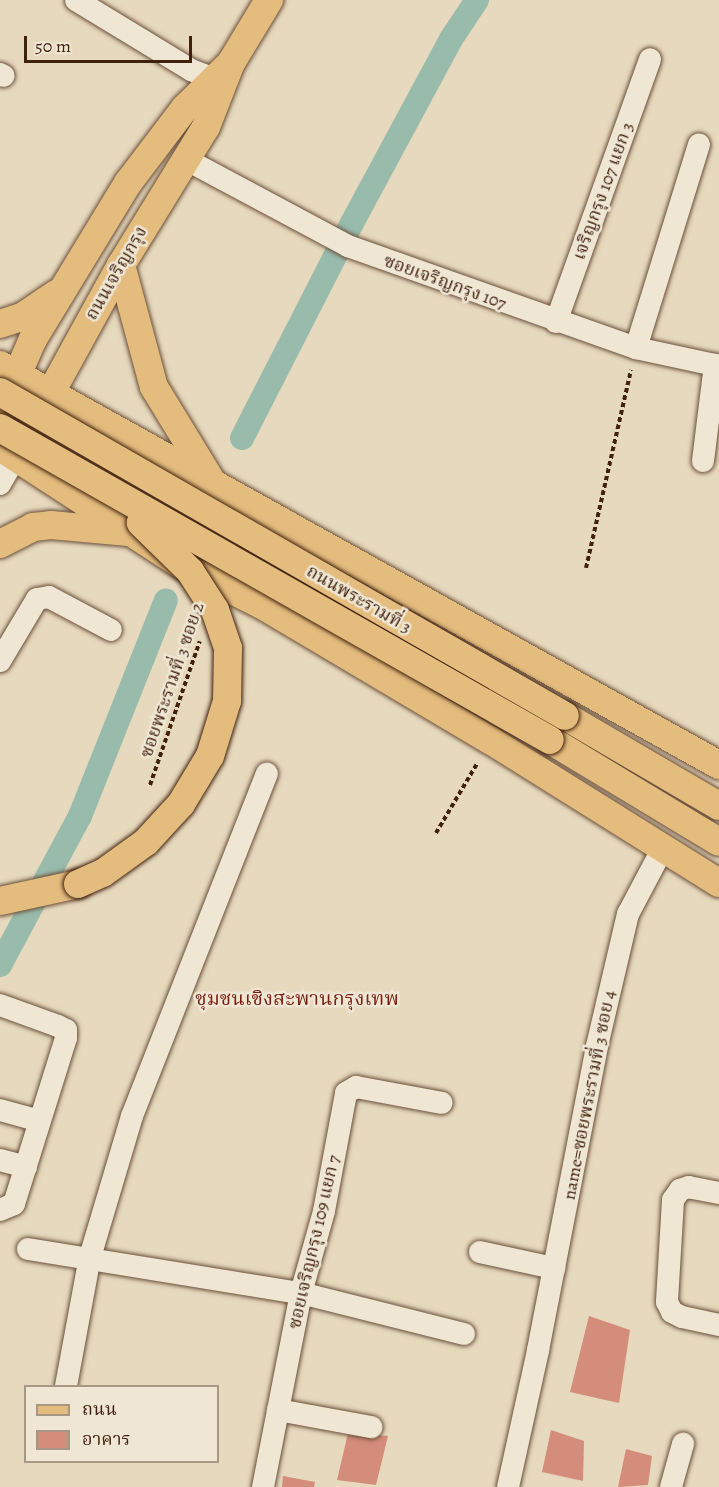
<!DOCTYPE html>
<meta charset="utf-8">
<style>
body{margin:0}
#map{position:relative;width:719px;height:1487px;overflow:hidden;background:#e7d9bd;font-family:Alegreya,"Noto Serif Thai",serif}
div>[style]{position:absolute}
[style*='--x']{left:calc(var(--x)*1px);top:calc(var(--y)*1px);width:calc(var(--w)*1px);rotate:calc(var(--a)*1deg)}
.canal>*{height:24px;margin:-12px;padding:0 12px;transform-origin:12px;border-radius:12px;background:#98bbac}
.building>*{inset:0;background:#d48c7b}
.path>*{height:4px;margin-top:-2px;transform-origin:0;background:repeating-linear-gradient(90deg,#40210e 0 4.5px,transparent 0 7.5px)}
.roads{filter:drop-shadow(0 0 2px #6a4f3a) drop-shadow(0 0 2px #6a4f3a)}
.minor>*{height:22px;margin:-11px;padding:0 11px;transform-origin:11px;border-radius:11px;background:#efe6d4}
.major>*{height:28px;margin:-14px;padding:0 14px;transform-origin:14px;border-radius:14px;background:#e4bc7e}
.bridges{filter:drop-shadow(0 0 2px #40210e) drop-shadow(0 0 2px #40210e)}
.major-bridge>*{height:28px;margin:-14px;padding:0 14px;transform-origin:14px;border-radius:14px;background:#e4bc7e}
span{translate:-50% -50%;white-space:nowrap;text-align:center;line-height:1.15;-webkit-text-stroke:5px #efe6d4;paint-order:stroke}
.street-label{font-size:18px;color:#40210e}
.neighbourhood-label{font-size:20px;color:#7a1f14}
.legend{position:absolute;left:24px;top:1385px;width:195px;height:78px;box-sizing:border-box;background:#efe6d4;border:2px solid #a99785;margin:0;padding:8px 10px;list-style:none;font-size:18px;color:#40210e}
.legend li{display:flex;align-items:center;gap:12px;height:30px}
.legend b{width:30px;border:2px solid #a99785}
.scale{position:absolute;left:24px;top:36px;width:168px;height:27px;box-sizing:border-box;border:3px solid #40210e;border-top:0;padding-left:8px;font-size:18px;line-height:21px;white-space:nowrap;color:#40210e;-webkit-text-stroke:4px #efe6d4;paint-order:stroke}
</style>
<div id="map">
<div class="canal">
<i style="--x:242;--y:438;--w:242;--a:-62.9"></i>
<i style="--x:352;--y:223;--w:209;--a:-61.7"></i>
<i style="--x:451;--y:39;--w:47;--a:-56.3"></i>
<i style="--x:0;--y:965;--w:169;--a:-61.8"></i>
<i style="--x:80;--y:816;--w:232;--a:-68.3"></i>
</div>
<div class="building">
<i style="clip-path:polygon(589px 1316px,630px 1330px,619px 1403px,570px 1392px)"></i>
<i style="clip-path:polygon(551px 1430px,584px 1441px,583px 1481px,542px 1472px)"></i>
<i style="clip-path:polygon(348px 1433px,388px 1436px,376px 1485px,337px 1480px)"></i>
<i style="clip-path:polygon(626px 1449px,652px 1456px,648px 1485px,618px 1487px)"></i>
<i style="clip-path:polygon(283px 1476px,315px 1482px,314px 1487px,282px 1487px)"></i>
</div>
<div class="path">
<i style="--x:586;--y:568;--w:203;--a:-77.2"></i>
<i style="--x:150;--y:785;--w:152;--a:-70.9"></i>
<i style="--x:436;--y:833;--w:82;--a:-59.4"></i>
</div>
<div class="roads">
<div class="minor">
<i style="--x:76;--y:0;--w:135;--a:31.3"></i>
<i style="--x:191;--y:70;--w:22;--a:21"></i>
<i style="--x:0;--y:74;--w:4;--a:27"></i>
<i style="--x:187;--y:160;--w:183;--a:28.1"></i>
<i style="--x:348;--y:246;--w:306;--a:19.5"></i>
<i style="--x:636;--y:348;--w:85;--a:12.2"></i>
<i style="--x:556;--y:322;--w:279;--a:-70.3"></i>
<i style="--x:636;--y:348;--w:213;--a:-72.8"></i>
<i style="--x:703;--y:461;--w:97;--a:-82.9"></i>
<i style="--x:0;--y:484;--w:32;--a:-60"></i>
<i style="--x:0;--y:661;--w:72;--a:-59.2"></i>
<i style="--x:37;--y:599;--w:12;--a:-9"></i>
<i style="--x:49;--y:597;--w:70;--a:28"></i>
<i style="--x:0;--y:1005;--w:62;--a:19.9"></i>
<i style="--x:58;--y:1026;--w:9;--a:27"></i>
<i style="--x:66;--y:1030;--w:8;--a:90"></i>
<i style="--x:66;--y:1038;--w:174;--a:107.4"></i>
<i style="--x:14;--y:1204;--w:15;--a:157"></i>
<i style="--x:0;--y:1110;--w:41;--a:15.4"></i>
<i style="--x:0;--y:1160;--w:27;--a:15"></i>
<i style="--x:719;--y:1193;--w:31;--a:-169"></i>
<i style="--x:689;--y:1187;--w:9;--a:162"></i>
<i style="--x:680;--y:1190;--w:12;--a:125"></i>
<i style="--x:673;--y:1200;--w:102;--a:93.4"></i>
<i style="--x:667;--y:1302;--w:11;--a:63"></i>
<i style="--x:672;--y:1312;--w:11;--a:27"></i>
<i style="--x:682;--y:1317;--w:38;--a:12"></i>
<i style="--x:28;--y:1249;--w:277;--a:9.2"></i>
<i style="--x:301;--y:1293;--w:168;--a:14.1"></i>
<i style="--x:480;--y:1252;--w:76;--a:12.2"></i>
<i style="--x:66;--y:1386;--w:131;--a:-79.5"></i>
<i style="--x:90;--y:1257;--w:147;--a:-73.4"></i>
<i style="--x:132;--y:1116;--w:368;--a:-68.5"></i>
<i style="--x:278;--y:1410;--w:95;--a:10.4"></i>
<i style="--x:263;--y:1487;--w:198;--a:-78.9"></i>
<i style="--x:301;--y:1293;--w:85;--a:-74.3"></i>
<i style="--x:324;--y:1211;--w:120;--a:-79.4"></i>
<i style="--x:346;--y:1093;--w:12;--a:-31"></i>
<i style="--x:356;--y:1087;--w:87;--a:10.5"></i>
<i style="--x:508;--y:1487;--w:140;--a:-77.6"></i>
<i style="--x:538;--y:1350;--w:310;--a:-79"></i>
<i style="--x:597;--y:1046;--w:136;--a:-76.8"></i>
<i style="--x:628;--y:914;--w:75;--a:-62.1"></i>
<i style="--x:671;--y:1487;--w:45;--a:-74.4"></i>
</div>
<div class="major">
<i style="--x:121;--y:265;--w:126;--a:74.9"></i>
<i style="--x:154;--y:387;--w:111;--a:58.6"></i>
<i style="--x:0;--y:324;--w:23;--a:-18"></i>
<i style="--x:22;--y:317;--w:41;--a:-34.1"></i>
<i style="--x:0;--y:365;--w:823;--a:29.09"></i>
<i style="--x:0;--y:414;--w:82;--a:-66.3"></i>
<i style="--x:33;--y:339;--w:183;--a:-58.7"></i>
<i style="--x:128;--y:183;--w:94;--a:-52.8"></i>
<i style="--x:185;--y:108;--w:63;--a:-44.4"></i>
<i style="--x:0;--y:447;--w:217;--a:33"></i>
<i style="--x:182;--y:565;--w:92;--a:26.6"></i>
<i style="--x:264;--y:606;--w:263;--a:30.7"></i>
<i style="--x:490;--y:740;--w:270;--a:32"></i>
<i style="--x:16;--y:456;--w:218;--a:-61.2"></i>
<i style="--x:121;--y:265;--w:162;--a:-58.4"></i>
<i style="--x:206;--y:127;--w:69;--a:-68.7"></i>
<i style="--x:231;--y:63;--w:74;--a:-58.9"></i>
<i style="--x:0;--y:544;--w:37;--a:-27"></i>
<i style="--x:33;--y:527;--w:18;--a:-6"></i>
<i style="--x:51;--y:525;--w:75;--a:5.3"></i>
<i style="--x:565;--y:716;--w:178;--a:30.3"></i>
<i style="--x:550;--y:740;--w:197;--a:31.1"></i>
<i style="--x:0;--y:901;--w:80;--a:-12.3"></i>
</div>
</div>
<div class="bridges">
<div class="major-bridge">
<i style="--x:0;--y:392;--w:651;--a:29.83"></i>
<i style="--x:0;--y:428;--w:632;--a:29.57"></i>
<i style="--x:78;--y:884;--w:27;--a:-24"></i>
<i style="--x:103;--y:873;--w:53;--a:-35.8"></i>
<i style="--x:146;--y:842;--w:52;--a:-47.4"></i>
<i style="--x:181;--y:804;--w:56;--a:-58.9"></i>
<i style="--x:210;--y:756;--w:58;--a:-72.8"></i>
<i style="--x:227;--y:701;--w:53;--a:-88.9"></i>
<i style="--x:228;--y:648;--w:40;--a:-108.9"></i>
<i style="--x:215;--y:610;--w:46;--a:-122.7"></i>
<i style="--x:190;--y:571;--w:69;--a:-135.6"></i>
</div>
</div>
<div class="street-label">
<span style="left:603px;top:191px;rotate:-70deg">เจริญกรุง 107 แยก 3</span>
<span style="left:116px;top:273px;rotate:-60deg">ถนนเจริญกรุง</span>
<span style="left:445px;top:282px;rotate:20deg">ซอยเจริญกรุง 107</span>
<span style="left:359px;top:599px;rotate:30deg">ถนนพระรามที่ 3</span>
<span style="left:172px;top:680px;rotate:-71deg">ซอยพระรามที่ 3 ซอย 2</span>
<span style="left:589px;top:1095px;rotate:-79deg">name=ซอยพระรามที่ 3 ซอย 4</span>
<span style="left:314px;top:1242px;rotate:-77deg">ซอยเจริญกรุง 109 แยก 7</span>
</div>
<div class="neighbourhood-label">
<span style="left:297px;top:998px">ชุมชนเชิงสะพานกรุงเทพ</span>
</div>
<ul class="legend">
<li><b style="height:8px;background:#e4bc7e"></b>ถนน</li>
<li><b style="height:16px;background:#d48c7b"></b>อาคาร</li>
</ul>
<div class="scale">50 m</div>
</div>
